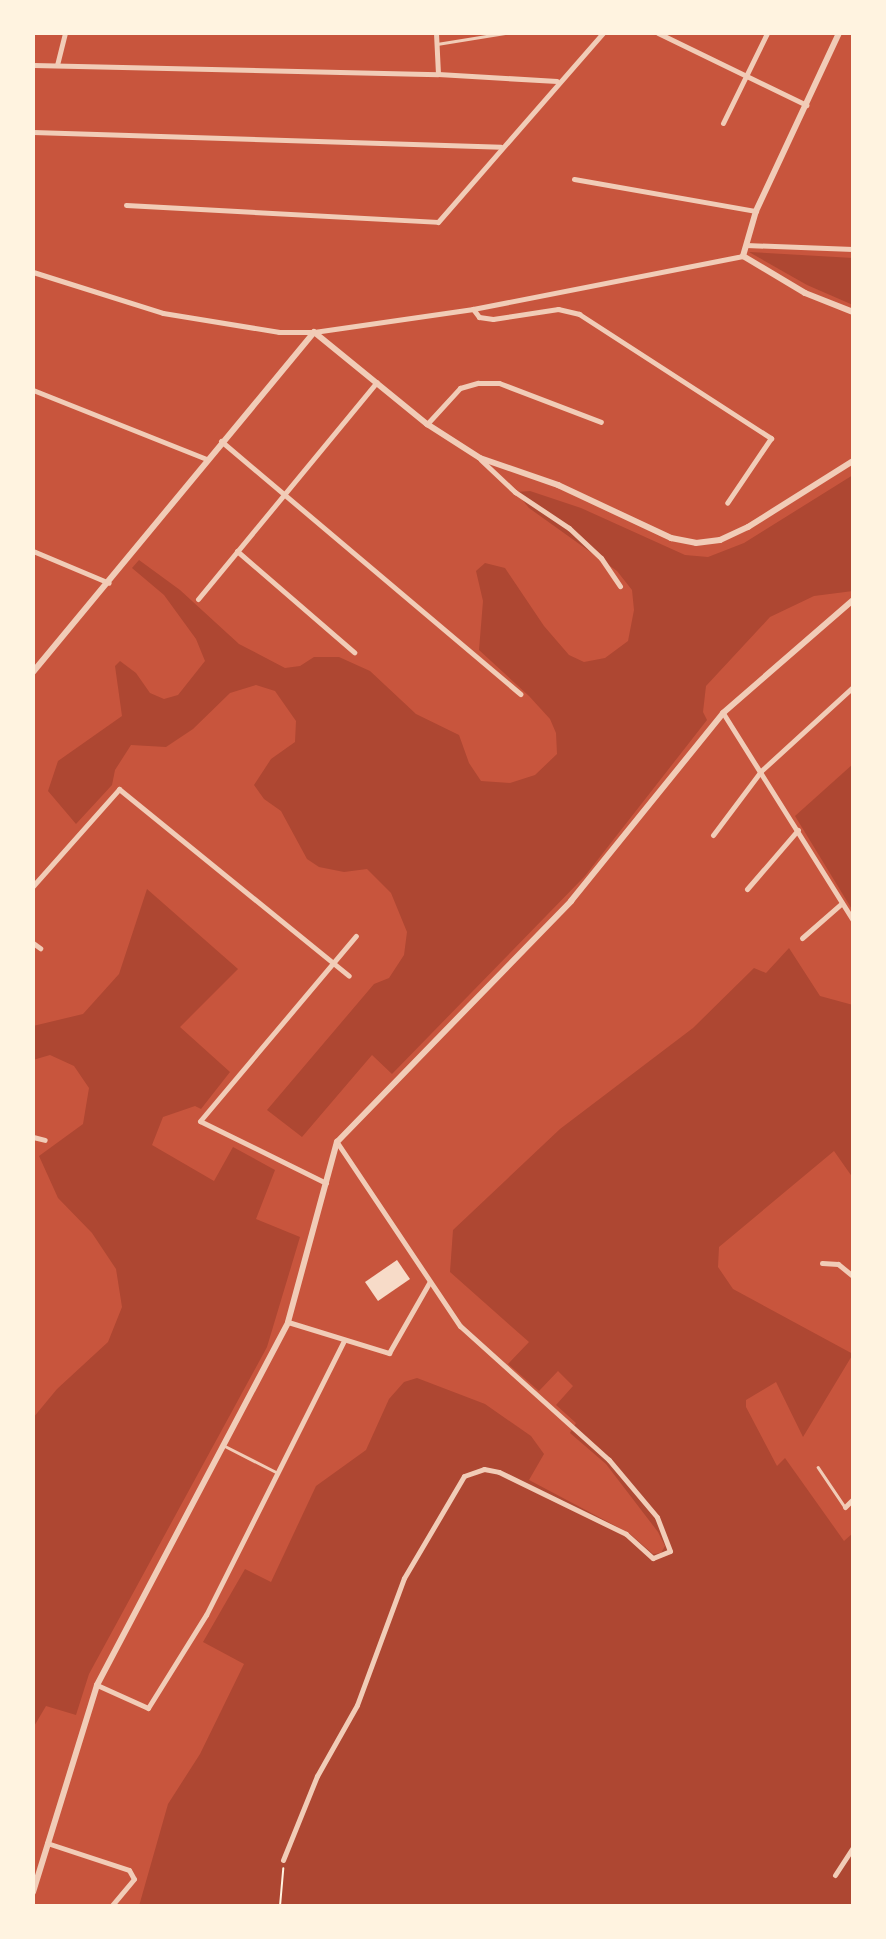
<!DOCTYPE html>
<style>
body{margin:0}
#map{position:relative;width:886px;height:1939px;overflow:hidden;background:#c8553d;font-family:"Roboto Condensed",sans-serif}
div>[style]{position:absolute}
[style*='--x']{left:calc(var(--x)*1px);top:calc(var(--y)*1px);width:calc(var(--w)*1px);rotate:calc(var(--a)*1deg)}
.green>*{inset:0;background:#ae4732}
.building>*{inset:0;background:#f7dbc8}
.path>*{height:2px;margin:-1px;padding:0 1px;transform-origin:1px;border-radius:1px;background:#fff3e0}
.service>*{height:2.5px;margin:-1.25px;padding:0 1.25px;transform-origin:1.25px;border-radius:1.25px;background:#f1ccb7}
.minor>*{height:5px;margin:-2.5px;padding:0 2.5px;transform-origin:2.5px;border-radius:2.5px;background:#f1ccb7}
.tertiary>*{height:6px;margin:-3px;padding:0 3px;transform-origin:3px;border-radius:3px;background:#f1ccb7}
span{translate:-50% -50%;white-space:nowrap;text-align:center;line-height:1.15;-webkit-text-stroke:7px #fff3e0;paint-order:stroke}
.frame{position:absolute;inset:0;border:35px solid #fff3e0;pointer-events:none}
</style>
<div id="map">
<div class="green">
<i style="clip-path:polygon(749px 252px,853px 258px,853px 305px,807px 285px)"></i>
<i style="clip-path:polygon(853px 475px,853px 591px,814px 596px,770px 617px,706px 686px,703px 712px,707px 720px,585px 876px,392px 1074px,372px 1055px,302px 1137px,267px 1110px,374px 984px,389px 978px,404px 955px,407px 932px,391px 893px,367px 869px,344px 872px,319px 867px,307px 859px,281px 811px,264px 799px,254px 785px,271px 759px,295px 742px,296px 721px,275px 691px,256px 685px,230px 693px,193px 729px,166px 747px,131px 745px,115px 770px,112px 785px,76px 824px,48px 791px,58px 761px,122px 716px,115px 666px,120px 661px,136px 673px,150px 693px,164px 699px,178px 695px,205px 661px,196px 639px,164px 595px,132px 568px,139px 560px,180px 590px,239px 644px,285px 668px,300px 666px,314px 657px,339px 657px,370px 671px,416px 714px,459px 735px,469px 763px,481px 781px,510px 783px,535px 775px,557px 754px,556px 733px,550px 719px,529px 696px,479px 650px,483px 601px,476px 571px,485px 563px,505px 568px,544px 626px,569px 655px,584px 662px,605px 658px,628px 641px,634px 610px,632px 590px,617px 571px,529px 508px,516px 492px,530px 491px,581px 508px,685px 555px,708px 557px,744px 543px)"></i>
<i style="clip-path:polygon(853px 764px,853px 911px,795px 816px)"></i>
<i style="clip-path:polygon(147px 889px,238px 969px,180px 1027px,230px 1072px,201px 1109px,195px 1106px,163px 1117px,152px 1145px,214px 1181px,233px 1147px,275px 1170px,256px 1219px,300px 1237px,267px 1347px,89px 1674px,76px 1715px,46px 1706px,33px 1728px,33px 1418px,57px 1389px,108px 1342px,122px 1307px,116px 1269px,92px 1233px,58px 1198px,39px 1156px,83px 1124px,89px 1088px,74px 1066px,50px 1055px,33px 1060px,33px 1026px,83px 1014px,119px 974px)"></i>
<i style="clip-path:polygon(789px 948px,820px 996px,853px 1005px,853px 1178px,834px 1151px,719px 1247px,718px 1267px,733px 1289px,853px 1354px,803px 1437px,776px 1382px,746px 1400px,746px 1407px,777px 1466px,785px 1458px,844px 1541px,853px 1533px,853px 1906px,139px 1906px,168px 1804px,200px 1754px,244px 1664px,203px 1642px,245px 1569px,271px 1582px,316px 1486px,366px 1450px,389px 1399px,404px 1382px,417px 1378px,485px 1404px,531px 1436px,544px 1454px,529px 1480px,629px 1533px,653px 1554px,661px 1553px,665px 1546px,658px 1532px,606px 1464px,570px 1433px,576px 1423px,556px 1405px,573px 1386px,558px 1371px,539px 1391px,508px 1364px,529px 1342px,450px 1272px,453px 1230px,560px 1129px,693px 1028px,754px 968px,766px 973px)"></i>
</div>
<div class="building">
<i style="clip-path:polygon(397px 1260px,410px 1279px,378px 1301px,365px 1282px)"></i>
</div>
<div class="path">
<i style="--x:280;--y:1906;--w:38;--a:-85"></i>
</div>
<div class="service">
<i style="--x:437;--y:44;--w:70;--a:-9.1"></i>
<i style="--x:225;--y:1446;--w:59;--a:27"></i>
<i style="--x:818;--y:1467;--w:48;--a:56"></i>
</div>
<div class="minor">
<i style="--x:436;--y:33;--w:41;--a:87.2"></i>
<i style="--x:658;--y:33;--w:165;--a:25.9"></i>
<i style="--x:33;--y:65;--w:405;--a:1.3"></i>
<i style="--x:438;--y:74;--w:119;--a:3.4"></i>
<i style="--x:57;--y:65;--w:33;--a:-76"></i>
<i style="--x:723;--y:123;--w:100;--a:-63.9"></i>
<i style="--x:33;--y:132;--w:468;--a:1.8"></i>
<i style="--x:574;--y:179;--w:185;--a:10"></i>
<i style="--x:126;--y:205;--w:312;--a:3.1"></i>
<i style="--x:438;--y:222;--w:251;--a:-48.9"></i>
<i style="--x:746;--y:245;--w:107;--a:2.1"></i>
<i style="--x:33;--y:272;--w:136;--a:17.5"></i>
<i style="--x:163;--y:313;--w:118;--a:9.3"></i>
<i style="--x:279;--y:332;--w:35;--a:0"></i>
<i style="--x:314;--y:332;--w:161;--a:-8.2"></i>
<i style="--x:473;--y:309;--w:275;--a:-11.1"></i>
<i style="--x:473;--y:309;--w:10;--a:53"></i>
<i style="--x:479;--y:317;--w:14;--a:8"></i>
<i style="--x:493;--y:319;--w:66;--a:-8.7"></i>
<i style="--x:558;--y:309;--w:22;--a:13"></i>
<i style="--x:579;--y:314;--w:229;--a:32.9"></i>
<i style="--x:771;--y:438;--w:78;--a:124.1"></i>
<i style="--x:33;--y:390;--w:186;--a:21.7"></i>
<i style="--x:427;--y:424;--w:49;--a:-47.5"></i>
<i style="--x:460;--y:388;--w:19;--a:-16"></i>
<i style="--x:478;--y:383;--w:21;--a:0"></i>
<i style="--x:499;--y:383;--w:109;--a:20.9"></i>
<i style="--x:221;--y:441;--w:392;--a:40.2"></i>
<i style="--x:481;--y:460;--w:47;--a:43.3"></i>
<i style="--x:515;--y:492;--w:65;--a:33.7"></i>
<i style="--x:569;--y:528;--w:44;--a:43.2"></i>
<i style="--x:601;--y:558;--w:34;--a:56"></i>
<i style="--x:33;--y:551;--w:82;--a:22.8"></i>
<i style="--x:237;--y:551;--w:155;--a:40.8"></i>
<i style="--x:198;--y:599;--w:281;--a:-50.5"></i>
<i style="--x:723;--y:713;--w:244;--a:57.9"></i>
<i style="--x:713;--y:835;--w:80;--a:-53.1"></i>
<i style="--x:761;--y:771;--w:125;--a:-42.4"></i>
<i style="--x:33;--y:886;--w:130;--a:-48.4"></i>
<i style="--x:119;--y:789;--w:296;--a:39.1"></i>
<i style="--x:747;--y:889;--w:78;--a:-49.2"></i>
<i style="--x:802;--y:938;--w:53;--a:-41.2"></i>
<i style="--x:33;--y:943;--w:9;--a:36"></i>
<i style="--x:33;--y:1137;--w:12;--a:14"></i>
<i style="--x:326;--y:1183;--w:140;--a:-153.8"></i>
<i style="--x:200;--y:1121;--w:242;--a:-49.9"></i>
<i style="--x:822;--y:1263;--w:16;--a:4"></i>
<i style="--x:838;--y:1264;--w:19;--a:39"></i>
<i style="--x:288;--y:1322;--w:106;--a:17.1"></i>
<i style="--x:389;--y:1353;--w:81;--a:-60.3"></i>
<i style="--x:845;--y:1507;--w:11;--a:-45"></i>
<i style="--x:97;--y:1685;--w:56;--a:24.3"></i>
<i style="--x:148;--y:1708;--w:110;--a:-58.1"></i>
<i style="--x:206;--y:1615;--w:307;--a:-63.3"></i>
<i style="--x:47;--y:1843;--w:86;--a:18.2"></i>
<i style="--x:129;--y:1870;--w:10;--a:61"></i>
<i style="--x:134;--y:1879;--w:35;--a:130"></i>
<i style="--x:283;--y:1860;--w:91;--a:-68"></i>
<i style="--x:317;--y:1776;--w:81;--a:-60.6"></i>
<i style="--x:357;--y:1705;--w:135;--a:-69.7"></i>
<i style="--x:404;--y:1578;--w:118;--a:-59.5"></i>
<i style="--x:464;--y:1476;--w:21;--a:-19"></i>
<i style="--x:484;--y:1469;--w:15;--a:11"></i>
<i style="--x:499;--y:1472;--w:141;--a:26"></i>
<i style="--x:626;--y:1534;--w:36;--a:42"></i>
<i style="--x:653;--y:1558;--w:18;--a:-22"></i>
<i style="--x:670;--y:1551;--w:36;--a:-111"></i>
<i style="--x:657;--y:1517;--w:75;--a:-130.1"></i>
<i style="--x:609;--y:1460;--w:200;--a:-138"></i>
<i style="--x:460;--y:1326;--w:221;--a:-123.8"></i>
<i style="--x:835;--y:1875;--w:33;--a:-57"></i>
</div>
<div class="tertiary">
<i style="--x:839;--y:33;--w:196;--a:115"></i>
<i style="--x:756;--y:211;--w:47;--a:106.1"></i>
<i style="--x:743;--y:256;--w:72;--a:30.8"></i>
<i style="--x:805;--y:293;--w:52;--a:21.6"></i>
<i style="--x:33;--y:672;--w:441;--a:-50.4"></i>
<i style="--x:314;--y:332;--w:146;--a:39.2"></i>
<i style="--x:427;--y:424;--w:63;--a:32.7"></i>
<i style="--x:480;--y:458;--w:83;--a:19.1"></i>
<i style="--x:558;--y:485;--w:125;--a:25.1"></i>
<i style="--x:671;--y:538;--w:25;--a:11"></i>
<i style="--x:696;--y:543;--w:24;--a:-7"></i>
<i style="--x:720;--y:540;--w:31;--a:-25"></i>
<i style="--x:748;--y:527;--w:124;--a:-32.2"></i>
<i style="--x:33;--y:1892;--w:217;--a:-72.8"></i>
<i style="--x:97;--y:1685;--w:410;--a:-62.2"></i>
<i style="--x:288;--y:1322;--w:187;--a:-74.8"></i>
<i style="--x:337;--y:1142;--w:336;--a:-45.8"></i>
<i style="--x:571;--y:901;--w:242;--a:-51"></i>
<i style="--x:723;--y:713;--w:172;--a:-41"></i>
</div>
<div class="frame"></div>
</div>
